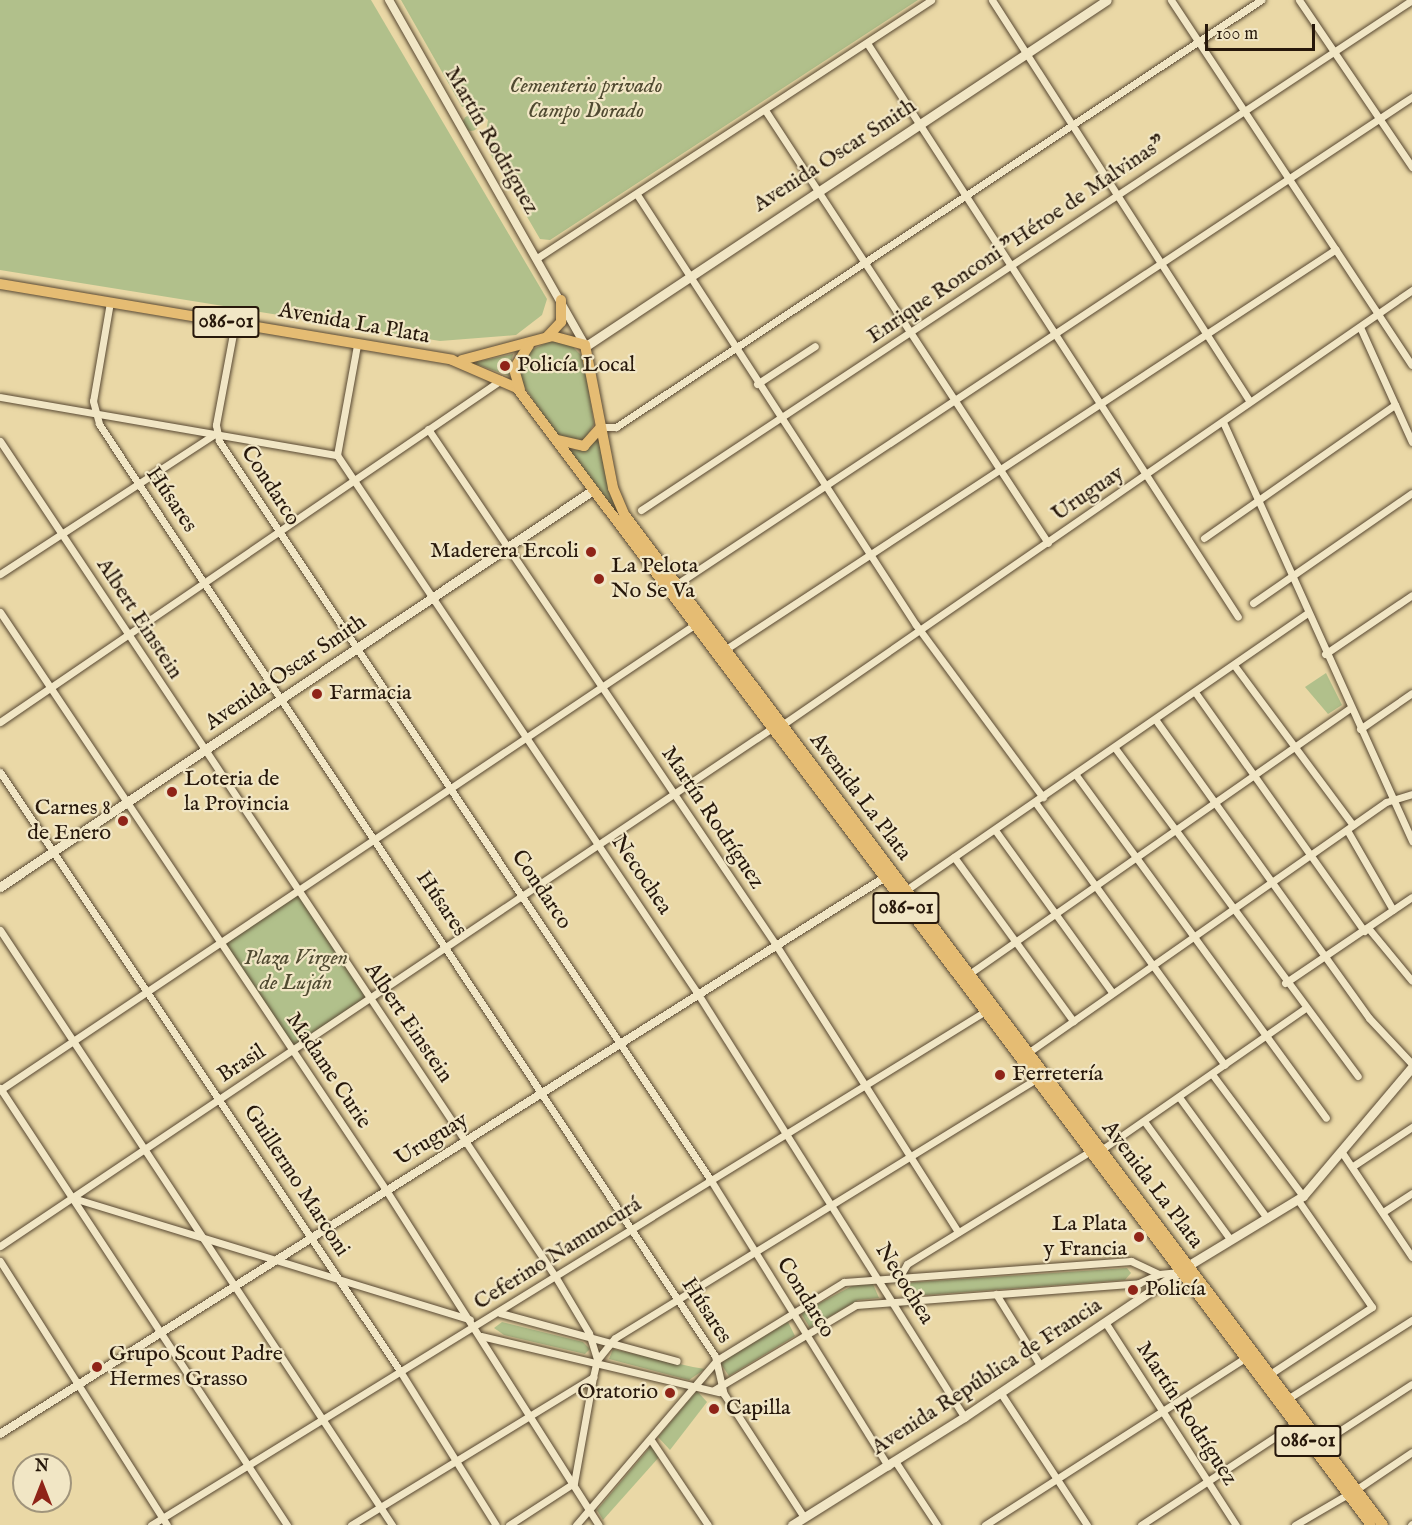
<!DOCTYPE html>
<meta charset="utf-8">
<style>
body{margin:0}
#map{position:relative;width:1412px;height:1525px;overflow:hidden;background:#ead8a6;font-family:"IM FELL English",serif}
div>[style]{position:absolute}
[style*='--x']{left:calc(var(--x)*1px);top:calc(var(--y)*1px);width:calc(var(--w)*1px);rotate:calc(var(--a)*1deg)}
.green>*{inset:0;background:#b1c08b}
.round{border-radius:50%}
.roads{filter:drop-shadow(0 0 2px #584832) drop-shadow(0 0 2px #584832)}
.minor>*{height:7px;margin:-3.5px;padding:0 3.5px;transform-origin:3.5px;border-radius:3.5px;background:#f1e6c5}
.tertiary>*{height:8px;margin:-4px;padding:0 4px;transform-origin:4px;border-radius:4px;background:#f1e6c5}
.secondary>*{height:9px;margin:-4.5px;padding:0 4.5px;transform-origin:4.5px;border-radius:4.5px;background:#f1e6c5}
.primary>*{height:10px;margin:-5px;padding:0 5px;transform-origin:5px;border-radius:5px;background:#e5bc73}
.dots>*{width:16px;height:16px;translate:-50% -50%;box-sizing:border-box;border:3px solid #f1e6c5;border-radius:50%}
span{translate:-50% -50%;white-space:nowrap;text-align:center;line-height:1.15;-webkit-text-stroke:4.5px #f1e6c5;paint-order:stroke}
.shield-label span{padding:2px 4px;background:#f1e6c5;border:2px solid;border-radius:4px;-webkit-text-stroke-width:0}
.shield-label{font-size:21px;color:#27180b;font-weight:700}
.park-label{font-size:22px;color:#504a31;font-style:italic}
.street-label{font-size:22px;color:#27180b}
.poi-label{font-size:22px;color:#27180b}
.left{translate:0 -50%;text-align:left}
.right{translate:-100% -50%;text-align:right}
.north{position:absolute;left:12px;top:1453px;width:60px;height:60px;box-sizing:border-box;background:#f1e6c5;border:2px solid #a0947b;border-radius:50%;rotate:0deg;font-size:16px;font-weight:700;line-height:24px;text-align:center;color:#27180b}
.north::after{content:'';display:block;margin:auto;width:21px;height:27px;background:#8f2418;clip-path:polygon(50% 0,100% 100%,50% 72%,0 100%)}
.scale{position:absolute;left:1205px;top:24px;width:110px;height:27px;box-sizing:border-box;border:3px solid #27180b;border-top:0;padding-left:8px;font-size:18px;line-height:21px;white-space:nowrap;color:#27180b;-webkit-text-stroke:4px #f1e6c5;paint-order:stroke}
</style>
<div id="map">
<div class="green">
<i style="clip-path:polygon(0 0,371px 0,547px 299px,542px 315px,516px 335px,440px 341px,0 270px)"></i>
<i style="clip-path:polygon(401px 0,918px 0,550px 240px,540px 239px,484px 143px,488px 120px,473px 106px,462px 107px)"></i>
<i class="round" style="left:463px;top:115px;width:16px;height:16px"></i>
<i style="clip-path:polygon(551px 341px,571px 345px,583px 357px,594px 424px,584px 441px,571px 442px,556px 434px,520px 380px,520px 363px,529px 351px)"></i>
<i style="clip-path:polygon(513px 354px,509px 376px,476px 364px,476px 362px)"></i>
<i style="clip-path:polygon(599px 435px,618px 512px,1168px 1247px,569px 450px,583px 450px)"></i>
<i style="clip-path:polygon(1326px 673px,1342px 705px,1328px 714px,1305px 687px)"></i>
<i style="clip-path:polygon(299px 890px,370px 999px,293px 1052px,222px 943px)"></i>
<i style="clip-path:polygon(1127px 1268px,1131px 1273px,1125px 1280px,913px 1296px,903px 1283px)"></i>
<i style="clip-path:polygon(873px 1284px,879px 1298px,858px 1300px,810px 1328px,801px 1313px,852px 1286px)"></i>
<i style="clip-path:polygon(502px 1322px,583px 1342px,590px 1349px,585px 1354px,504px 1335px,494px 1328px)"></i>
<i style="clip-path:polygon(788px 1322px,795px 1336px,729px 1376px,721px 1364px,725px 1360px)"></i>
<i style="clip-path:polygon(613px 1349px,693px 1367px,705px 1369px,689px 1380px,609px 1359px)"></i>
<i style="clip-path:polygon(697px 1391px,707px 1402px,670px 1450px,658px 1437px)"></i>
<i style="clip-path:polygon(651px 1446px,660px 1456px,603px 1520px,597px 1510px)"></i>
</div>
<div class="roads">
<div class="minor">
<i style="--x:992;--y:0;--w:475;--a:57.3"></i>
<i style="--x:1171;--y:0;--w:437;--a:56.6"></i>
<i style="--x:1299;--y:0;--w:202;--a:55.9"></i>
<i style="--x:867;--y:43;--w:683;--a:57.12"></i>
<i style="--x:765;--y:110;--w:517;--a:56.83"></i>
<i style="--x:638;--y:196;--w:511;--a:57.06"></i>
<i style="--x:916;--y:625;--w:214;--a:53.6"></i>
<i style="--x:537;--y:258;--w:471;--a:-33.2"></i>
<i style="--x:110;--y:302;--w:100;--a:99.7"></i>
<i style="--x:93;--y:401;--w:24;--a:75"></i>
<i style="--x:99;--y:424;--w:1117;--a:56.54"></i>
<i style="--x:715;--y:1356;--w:39;--a:77"></i>
<i style="--x:724;--y:1394;--w:147;--a:57"></i>
<i style="--x:235;--y:323;--w:104;--a:100.6"></i>
<i style="--x:216;--y:425;--w:16;--a:79"></i>
<i style="--x:219;--y:441;--w:886;--a:56.36"></i>
<i style="--x:710;--y:1179;--w:338;--a:58.2"></i>
<i style="--x:1360;--y:327;--w:126;--a:65.7"></i>
<i style="--x:357;--y:345;--w:112;--a:100.3"></i>
<i style="--x:337;--y:455;--w:649;--a:56.19"></i>
<i style="--x:698;--y:994;--w:500;--a:57.8"></i>
<i style="--x:757;--y:384;--w:69;--a:-33.2"></i>
<i style="--x:0;--y:397;--w:342;--a:9.8"></i>
<i style="--x:1223;--y:422;--w:460;--a:65.7"></i>
<i style="--x:601;--y:427;--w:15;--a:0"></i>
<i style="--x:616;--y:427;--w:774;--a:-33.51"></i>
<i style="--x:428;--y:429;--w:622;--a:56"></i>
<i style="--x:776;--y:945;--w:340;--a:57.6"></i>
<i style="--x:0;--y:441;--w:1003;--a:56.39"></i>
<i style="--x:555;--y:1276;--w:66;--a:59.2"></i>
<i style="--x:589;--y:1333;--w:28;--a:73"></i>
<i style="--x:641;--y:510;--w:924;--a:-33.48"></i>
<i style="--x:1204;--y:538;--w:233;--a:-34.9"></i>
<i style="--x:0;--y:574;--w:258;--a:-33.1"></i>
<i style="--x:677;--y:584;--w:882;--a:-33.53"></i>
<i style="--x:1253;--y:603;--w:193;--a:-34.7"></i>
<i style="--x:0;--y:612;--w:695;--a:56.26"></i>
<i style="--x:386;--y:1190;--w:397;--a:57.6"></i>
<i style="--x:726;--y:649;--w:729;--a:-33.25"></i>
<i style="--x:1325;--y:654;--w:105;--a:-34.1"></i>
<i style="--x:1234;--y:665;--w:199;--a:53.4"></i>
<i style="--x:1195;--y:692;--w:293;--a:54.7"></i>
<i style="--x:1155;--y:719;--w:368;--a:54.4"></i>
<i style="--x:1369;--y:1018;--w:63;--a:46.9"></i>
<i style="--x:0;--y:722;--w:607;--a:-34.32"></i>
<i style="--x:782;--y:725;--w:766;--a:-34.62"></i>
<i style="--x:1360;--y:729;--w:63;--a:-34.7"></i>
<i style="--x:1115;--y:748;--w:408;--a:53.5"></i>
<i style="--x:0;--y:772;--w:720;--a:56.27"></i>
<i style="--x:400;--y:1371;--w:181;--a:58.1"></i>
<i style="--x:1076;--y:775;--w:424;--a:53.9"></i>
<i style="--x:1035;--y:802;--w:324;--a:54.2"></i>
<i style="--x:995;--y:830;--w:200;--a:54.2"></i>
<i style="--x:1347;--y:830;--w:92;--a:60.1"></i>
<i style="--x:954;--y:857;--w:203;--a:54"></i>
<i style="--x:906;--y:890;--w:488;--a:-34.6"></i>
<i style="--x:1369;--y:929;--w:67;--a:50.4"></i>
<i style="--x:0;--y:930;--w:713;--a:56.62"></i>
<i style="--x:969;--y:974;--w:465;--a:-34.9"></i>
<i style="--x:1285;--y:983;--w:153;--a:-34.1"></i>
<i style="--x:1029;--y:1052;--w:436;--a:-35"></i>
<i style="--x:1386;--y:802;--w:27;--a:-17"></i>
<i style="--x:1212;--y:1074;--w:152;--a:53.3"></i>
<i style="--x:0;--y:1088;--w:523;--a:56.71"></i>
<i style="--x:0;--y:1090;--w:835;--a:-33.82"></i>
<i style="--x:1179;--y:1097;--w:150;--a:54"></i>
<i style="--x:1144;--y:1121;--w:146;--a:53.9"></i>
<i style="--x:1101;--y:1150;--w:247;--a:-34.8"></i>
<i style="--x:1343;--y:1154;--w:124;--a:56.2"></i>
<i style="--x:1353;--y:1166;--w:71;--a:-33.5"></i>
<i style="--x:73;--y:1198;--w:415;--a:17"></i>
<i style="--x:1383;--y:1212;--w:35;--a:-33"></i>
<i style="--x:0;--y:1246;--w:930;--a:-33.86"></i>
<i style="--x:0;--y:1261;--w:312;--a:57.7"></i>
<i style="--x:900;--y:1276;--w:14;--a:-60"></i>
<i style="--x:907;--y:1264;--w:214;--a:-31.6"></i>
<i style="--x:996;--y:1294;--w:84;--a:58.2"></i>
<i style="--x:500;--y:1313;--w:183;--a:15.2"></i>
<i style="--x:1105;--y:1322;--w:242;--a:57.2"></i>
<i style="--x:481;--y:1336;--w:244;--a:13.3"></i>
<i style="--x:1270;--y:1374;--w:122;--a:-33.3"></i>
<i style="--x:1372;--y:1307;--w:130;--a:-124.7"></i>
<i style="--x:714;--y:1390;--w:165;--a:-30.9"></i>
<i style="--x:856;--y:1305;--w:284;--a:-4.4"></i>
<i style="--x:1139;--y:1283;--w:22;--a:-24"></i>
<i style="--x:1000;--y:1392;--w:159;--a:56.8"></i>
<i style="--x:1289;--y:1398;--w:146;--a:-32.4"></i>
<i style="--x:651;--y:1440;--w:102;--a:56.2"></i>
<i style="--x:1321;--y:1443;--w:108;--a:-33"></i>
<i style="--x:895;--y:1461;--w:77;--a:56.7"></i>
<i style="--x:1357;--y:1489;--w:66;--a:-33.9"></i>
<i style="--x:151;--y:1525;--w:978;--a:-31.63"></i>
<i style="--x:351;--y:1525;--w:284;--a:-31.4"></i>
<i style="--x:593;--y:1377;--w:17;--a:-77"></i>
<i style="--x:597;--y:1360;--w:28;--a:-51"></i>
<i style="--x:615;--y:1338;--w:493;--a:-31.6"></i>
<i style="--x:509;--y:1525;--w:77;--a:-32.9"></i>
<i style="--x:574;--y:1483;--w:108;--a:-79.8"></i>
<i style="--x:576;--y:1525;--w:217;--a:-49.5"></i>
<i style="--x:717;--y:1360;--w:149;--a:-31.6"></i>
<i style="--x:844;--y:1282;--w:288;--a:-4.2"></i>
<i style="--x:1131;--y:1261;--w:31;--a:25"></i>
<i style="--x:1159;--y:1274;--w:18;--a:-6"></i>
<i style="--x:985;--y:1525;--w:309;--a:-32.7"></i>
<i style="--x:1141;--y:1525;--w:184;--a:-33.3"></i>
<i style="--x:1295;--y:1525;--w:61;--a:-30.3"></i>
<i style="--x:1411;--y:1525;--w:1;--a:-45"></i>
</div>
<div class="tertiary">
<i style="--x:389;--y:0;--w:397;--a:60.4"></i>
<i style="--x:0;--y:1434;--w:1044;--a:-32.17"></i>
</div>
<div class="secondary">
<i style="--x:586;--y:346;--w:625;--a:-33.59"></i>
<i style="--x:0;--y:887;--w:714;--a:-33.8"></i>
<i style="--x:792;--y:1525;--w:203;--a:-32.1"></i>
<i style="--x:964;--y:1417;--w:272;--a:-34"></i>
<i style="--x:1189;--y:1265;--w:133;--a:-31.2"></i>
<i style="--x:1303;--y:1196;--w:169;--a:-49.8"></i>
</div>
<div class="primary">
<i style="--x:0;--y:284;--w:458;--a:9.5"></i>
<i style="--x:452;--y:360;--w:71;--a:23.3"></i>
<i style="--x:517;--y:388;--w:1422;--a:53.09"></i>
<i style="--x:547;--y:337;--w:21;--a:-47"></i>
<i style="--x:561;--y:322;--w:22;--a:-90"></i>
<i style="--x:462;--y:360;--w:93;--a:-14.9"></i>
<i style="--x:552;--y:336;--w:34;--a:15"></i>
<i style="--x:585;--y:345;--w:146;--a:78.9"></i>
<i style="--x:613;--y:488;--w:28;--a:67"></i>
<i style="--x:624;--y:514;--w:1264;--a:53.1"></i>
<i style="--x:520;--y:390;--w:22;--a:-106"></i>
<i style="--x:514;--y:369;--w:28;--a:-58"></i>
<i style="--x:558;--y:440;--w:27;--a:13"></i>
<i style="--x:584;--y:446;--w:25;--a:-48"></i>
</div>
</div>
<div class="dots">
<i style="left:505px;top:366px;background:#8f2418"></i>
<i style="left:591px;top:552px;background:#8f2418"></i>
<i style="left:599px;top:579px;background:#8f2418"></i>
<i style="left:317px;top:694px;background:#8f2418"></i>
<i style="left:172px;top:792px;background:#8f2418"></i>
<i style="left:123px;top:821px;background:#8f2418"></i>
<i style="left:1000px;top:1075px;background:#8f2418"></i>
<i style="left:1139px;top:1237px;background:#8f2418"></i>
<i style="left:1133px;top:1290px;background:#8f2418"></i>
<i style="left:97px;top:1367px;background:#8f2418"></i>
<i style="left:670px;top:1393px;background:#8f2418"></i>
<i style="left:714px;top:1409px;background:#8f2418"></i>
</div>
<div class="shield-label">
<span style="left:226px;top:322px">086-01</span>
<span style="left:906px;top:908px">086-01</span>
<span style="left:1308px;top:1441px">086-01</span>
</div>
<div class="park-label">
<span style="left:586px;top:99px">Cementerio privado<br>Campo Dorado</span>
<span style="left:296px;top:971px">Plaza Virgen<br>de Luján</span>
</div>
<div class="street-label">
<span style="left:491px;top:141px;rotate:60deg">Martín Rodríguez</span>
<span style="left:835px;top:156px;rotate:-33deg">Avenida Oscar Smith</span>
<span style="left:1017px;top:240px;rotate:-34deg">Enrique Ronconi "Héroe de Malvinas"</span>
<span style="left:354px;top:324px;rotate:10deg">Avenida La Plata</span>
<span style="left:270px;top:486px;rotate:57deg">Condarco</span>
<span style="left:1088px;top:494px;rotate:-34deg">Uruguay</span>
<span style="left:171px;top:500px;rotate:56deg">Húsares</span>
<span style="left:139px;top:619px;rotate:57deg">Albert Einstein</span>
<span style="left:286px;top:673px;rotate:-34deg">Avenida Oscar Smith</span>
<span style="left:860px;top:797px;rotate:53deg">Avenida La Plata</span>
<span style="left:712px;top:818px;rotate:56deg">Martín Rodríguez</span>
<span style="left:641px;top:875px;rotate:56deg">Necochea</span>
<span style="left:541px;top:890px;rotate:56deg">Condarco</span>
<span style="left:441px;top:904px;rotate:56deg">Húsares</span>
<span style="left:408px;top:1023px;rotate:56deg">Albert Einstein</span>
<span style="left:242px;top:1064px;rotate:-33deg">Brasil</span>
<span style="left:328px;top:1071px;rotate:56deg">Madame Curie</span>
<span style="left:432px;top:1140px;rotate:-32deg">Uruguay</span>
<span style="left:296px;top:1181px;rotate:57deg">Guillermo Marconi</span>
<span style="left:1152px;top:1185px;rotate:53deg">Avenida La Plata</span>
<span style="left:558px;top:1254px;rotate:-32deg">Ceferino Namuncurá</span>
<span style="left:904px;top:1284px;rotate:58deg">Necochea</span>
<span style="left:805px;top:1298px;rotate:58deg">Condarco</span>
<span style="left:706px;top:1311px;rotate:57deg">Húsares</span>
<span style="left:987px;top:1377px;rotate:-33deg">Avenida República de Francia</span>
<span style="left:1186px;top:1414px;rotate:57deg">Martín Rodríguez</span>
</div>
<div class="poi-label">
<span class="left" style="left:517px;top:366px">Policía Local</span>
<span class="right" style="left:579px;top:552px">Maderera Ercoli</span>
<span class="left" style="left:611px;top:579px">La Pelota<br>No Se Va</span>
<span class="left" style="left:329px;top:694px">Farmacia</span>
<span class="left" style="left:184px;top:792px">Loteria de<br>la Provincia</span>
<span class="right" style="left:111px;top:821px">Carnes 8<br>de Enero</span>
<span class="left" style="left:1012px;top:1075px">Ferretería</span>
<span class="right" style="left:1127px;top:1237px">La Plata<br>y Francia</span>
<span class="left" style="left:1145px;top:1290px">Policía</span>
<span class="left" style="left:109px;top:1367px">Grupo Scout Padre<br>Hermes Grasso</span>
<span class="right" style="left:658px;top:1393px">Oratorio</span>
<span class="left" style="left:726px;top:1409px">Capilla</span>
</div>
<div class="north">N</div>
<div class="scale">100 m</div>
</div>
